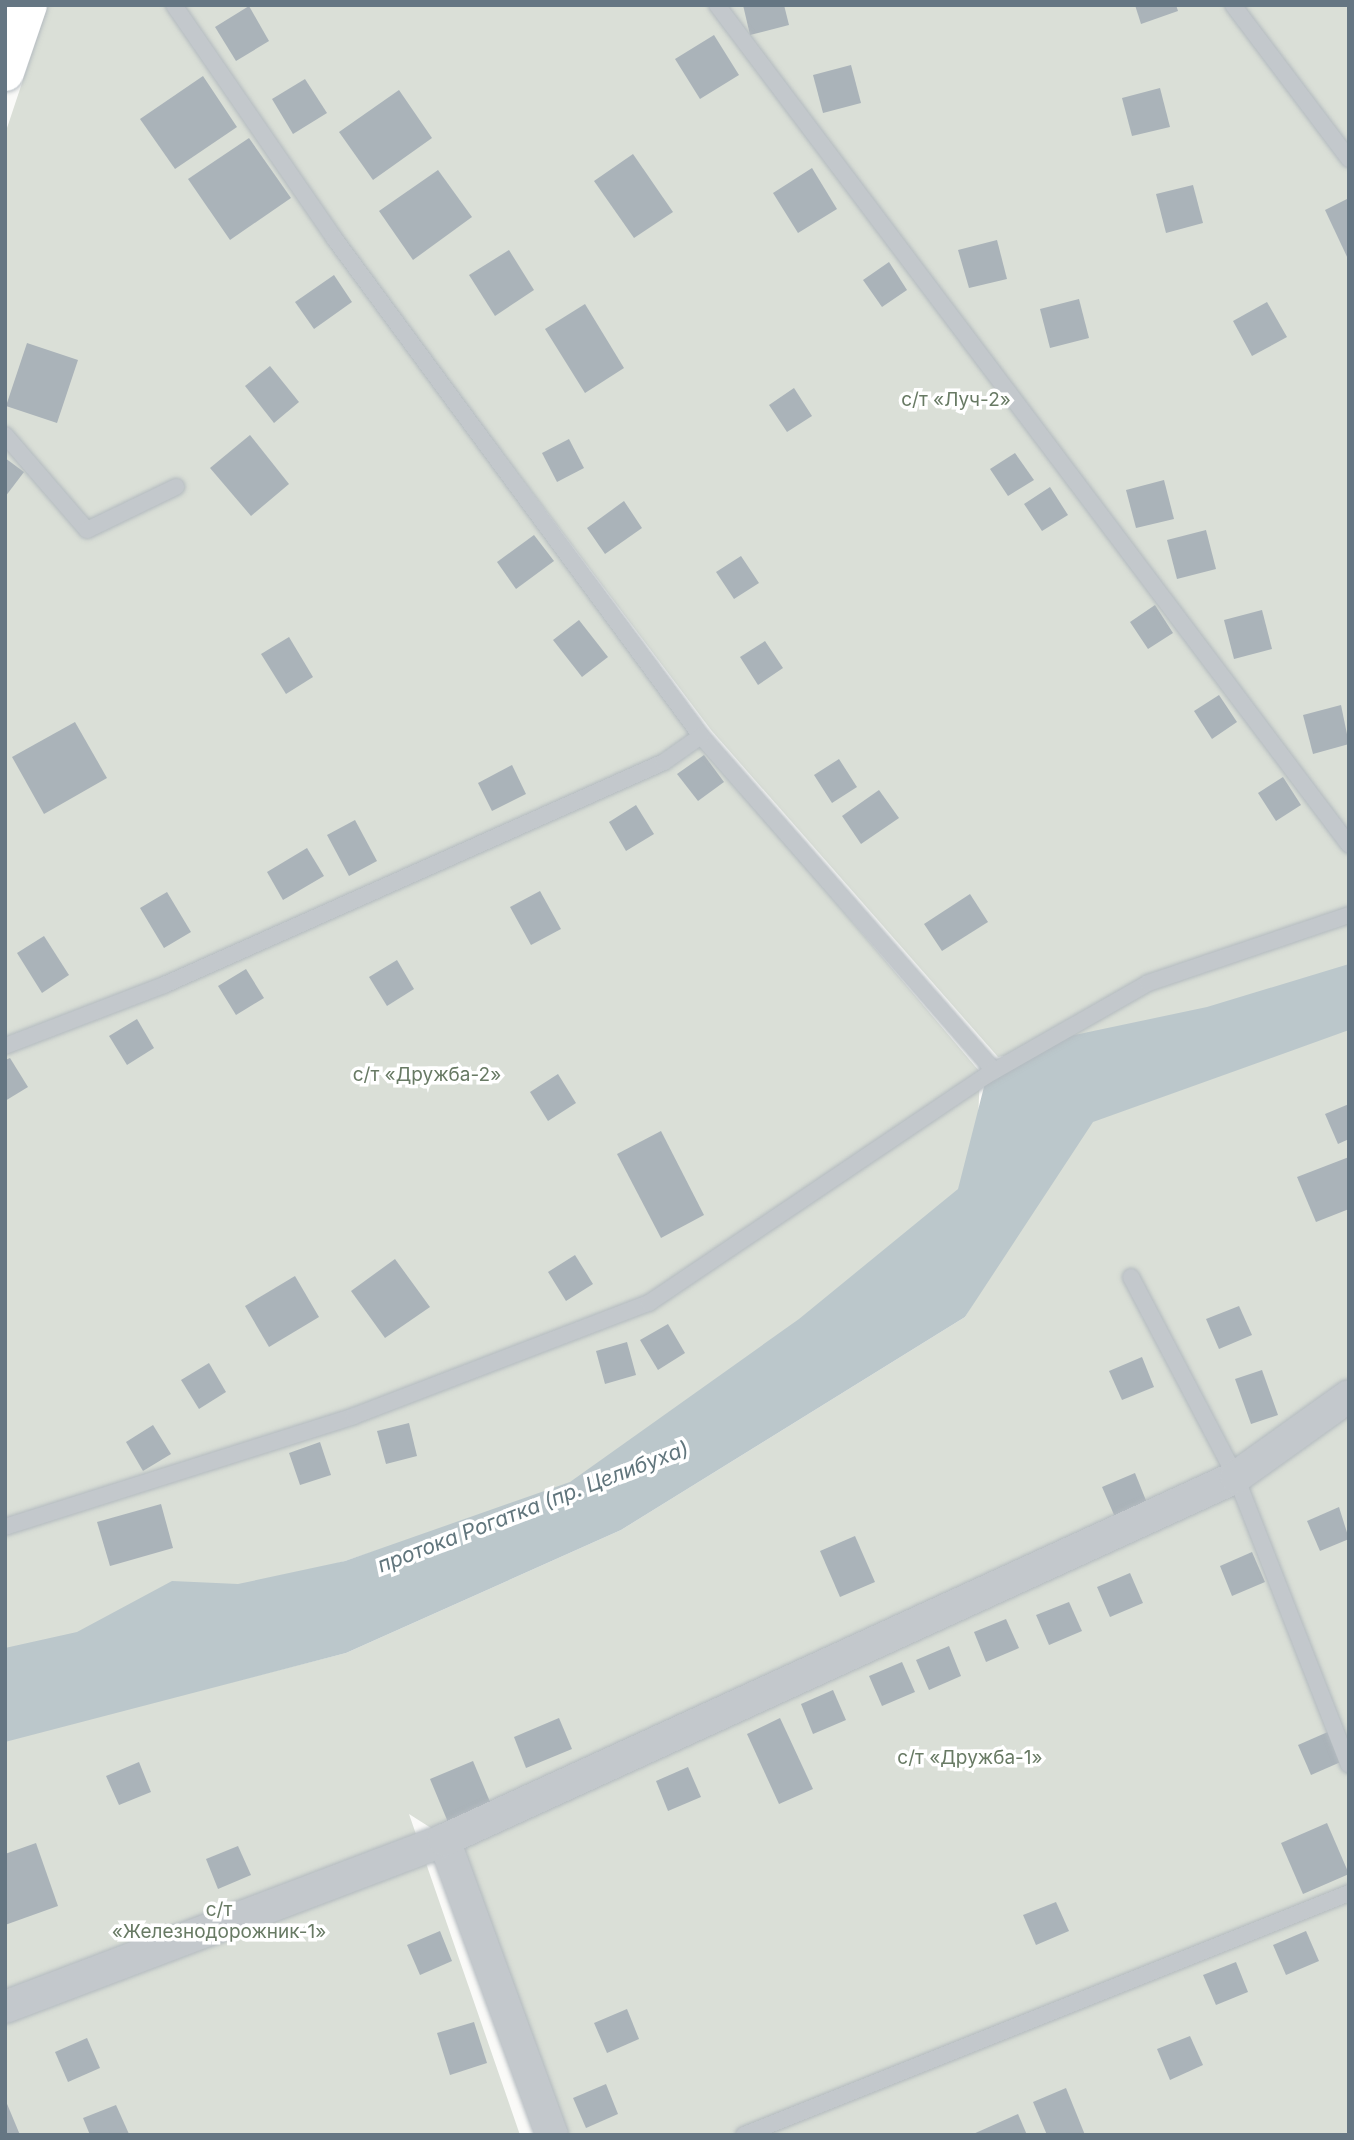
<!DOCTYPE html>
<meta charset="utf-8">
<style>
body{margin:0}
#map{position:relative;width:1354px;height:2140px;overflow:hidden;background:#fafaf8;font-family:Inter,sans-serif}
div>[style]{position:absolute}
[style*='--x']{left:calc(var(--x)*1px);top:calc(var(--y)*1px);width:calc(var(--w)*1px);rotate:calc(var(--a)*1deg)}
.green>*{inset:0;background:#dadfd7}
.water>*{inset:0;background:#bbc7cb}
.building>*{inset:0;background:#aab3b9}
.roads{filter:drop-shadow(0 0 2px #b3babf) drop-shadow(0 0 2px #b3babf)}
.lane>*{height:16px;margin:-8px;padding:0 8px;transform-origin:8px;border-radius:8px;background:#c3c8cc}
.street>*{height:32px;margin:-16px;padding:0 16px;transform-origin:16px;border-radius:16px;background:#c3c8cc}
.secondary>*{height:38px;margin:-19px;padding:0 19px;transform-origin:19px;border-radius:19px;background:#fff}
span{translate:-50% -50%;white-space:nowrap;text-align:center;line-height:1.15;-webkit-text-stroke:7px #fff;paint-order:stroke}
.park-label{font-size:19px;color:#687a64}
.water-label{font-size:21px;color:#60757c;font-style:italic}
.frame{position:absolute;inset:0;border:7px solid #657683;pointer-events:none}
</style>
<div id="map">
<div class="green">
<i style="clip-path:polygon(48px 5px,168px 5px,699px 741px,980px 1072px,975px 1198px,829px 1328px,554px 1492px,345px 1561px,5px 1658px,5px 134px)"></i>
<i style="clip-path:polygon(183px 5px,1349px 5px,1349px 989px,998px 1057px,711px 730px,339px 236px)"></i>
<i style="clip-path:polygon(1349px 1029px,1349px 2135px,565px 2135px,464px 1849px,409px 1814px,520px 2135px,5px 2135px,5px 1740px,346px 1653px,621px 1530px,965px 1317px,1084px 1121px)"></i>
</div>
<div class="water">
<i style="clip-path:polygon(1349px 964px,1349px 1030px,1093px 1122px,965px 1317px,621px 1530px,346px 1653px,5px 1742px,5px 1648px,77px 1632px,172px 1581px,238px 1584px,345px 1561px,570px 1482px,799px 1319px,958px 1189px,987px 1075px,1046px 1041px,1207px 1007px)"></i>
</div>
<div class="building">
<i style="clip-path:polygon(743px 5px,784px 5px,789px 25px,750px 35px)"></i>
<i style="clip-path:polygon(1135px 5px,1176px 5px,1178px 11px,1141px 24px)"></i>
<i style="clip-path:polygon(249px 6px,269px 41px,236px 61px,215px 27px)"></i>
<i style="clip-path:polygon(714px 35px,739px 75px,700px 99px,675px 59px)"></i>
<i style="clip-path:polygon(851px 65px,861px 103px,823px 113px,813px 75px)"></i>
<i style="clip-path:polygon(203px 76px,237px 127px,175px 169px,140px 119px)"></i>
<i style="clip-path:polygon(305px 79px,327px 113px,293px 134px,272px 99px)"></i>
<i style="clip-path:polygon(1160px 88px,1170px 127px,1132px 136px,1122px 98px)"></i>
<i style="clip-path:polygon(399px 90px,432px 138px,373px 180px,339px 132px)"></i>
<i style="clip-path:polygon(249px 138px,291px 198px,230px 240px,188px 179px)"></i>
<i style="clip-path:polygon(633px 154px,673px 212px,634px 238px,594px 181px)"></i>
<i style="clip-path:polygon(812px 168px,837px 209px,798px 233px,773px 193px)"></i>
<i style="clip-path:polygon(438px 170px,472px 217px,413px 260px,379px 211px)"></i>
<i style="clip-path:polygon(1193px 185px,1203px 223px,1166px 233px,1156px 194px)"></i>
<i style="clip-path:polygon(1349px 198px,1349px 261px,1325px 210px)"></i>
<i style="clip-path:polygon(997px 240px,1007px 279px,969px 288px,958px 250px)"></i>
<i style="clip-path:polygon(509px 250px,534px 290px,495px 316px,469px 275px)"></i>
<i style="clip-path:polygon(889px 262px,907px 290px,882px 307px,863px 280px)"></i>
<i style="clip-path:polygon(334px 275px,352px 302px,314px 329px,295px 302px)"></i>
<i style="clip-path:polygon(1079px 299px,1089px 338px,1050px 348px,1040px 309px)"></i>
<i style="clip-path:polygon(1267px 302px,1287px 337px,1252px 356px,1233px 321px)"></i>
<i style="clip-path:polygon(585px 304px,624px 368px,585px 393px,545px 329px)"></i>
<i style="clip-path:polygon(27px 343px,78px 360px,57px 423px,6px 406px)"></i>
<i style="clip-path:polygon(270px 366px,299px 402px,274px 423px,245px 386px)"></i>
<i style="clip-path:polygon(794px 388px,812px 416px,787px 432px,769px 405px)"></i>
<i style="clip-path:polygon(250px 435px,289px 484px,251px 516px,210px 468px)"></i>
<i style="clip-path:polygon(569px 439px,584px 468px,557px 482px,542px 453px)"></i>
<i style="clip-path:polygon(1015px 453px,1034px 480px,1008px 496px,990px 469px)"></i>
<i style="clip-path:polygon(5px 458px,24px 472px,5px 497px)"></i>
<i style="clip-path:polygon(1164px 480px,1174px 519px,1136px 528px,1126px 490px)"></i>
<i style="clip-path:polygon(1050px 487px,1068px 515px,1042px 531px,1024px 504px)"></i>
<i style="clip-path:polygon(624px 501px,642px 528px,605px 554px,587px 528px)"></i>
<i style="clip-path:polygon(1206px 530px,1216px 569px,1177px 579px,1167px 540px)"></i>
<i style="clip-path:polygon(534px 535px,554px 561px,516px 589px,497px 562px)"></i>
<i style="clip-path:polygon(741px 556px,759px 583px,734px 599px,716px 572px)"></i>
<i style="clip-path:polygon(1155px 605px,1173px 633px,1148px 649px,1130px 622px)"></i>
<i style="clip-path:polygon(1262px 610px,1272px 649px,1234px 659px,1224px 620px)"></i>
<i style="clip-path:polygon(579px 620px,608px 657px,582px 677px,553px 640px)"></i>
<i style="clip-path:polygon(289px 637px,313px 677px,286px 694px,261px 654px)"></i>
<i style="clip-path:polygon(765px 641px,783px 668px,758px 685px,740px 657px)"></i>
<i style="clip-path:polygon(1219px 695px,1237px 722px,1212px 739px,1194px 711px)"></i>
<i style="clip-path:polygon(1341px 705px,1349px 744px,1313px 754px,1303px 715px)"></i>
<i style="clip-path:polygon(75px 722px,107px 778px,44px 814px,12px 757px)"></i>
<i style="clip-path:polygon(704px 755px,724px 782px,698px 801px,677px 774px)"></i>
<i style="clip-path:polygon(839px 759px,857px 787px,832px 803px,814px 775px)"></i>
<i style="clip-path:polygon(512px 765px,526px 794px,492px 811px,478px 783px)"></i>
<i style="clip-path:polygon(1283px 777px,1301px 805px,1276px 821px,1258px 793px)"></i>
<i style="clip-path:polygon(879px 790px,899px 818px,861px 844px,842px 816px)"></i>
<i style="clip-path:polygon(636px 805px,654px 834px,626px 851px,609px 822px)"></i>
<i style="clip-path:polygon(355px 820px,377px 861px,349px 876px,327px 835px)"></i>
<i style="clip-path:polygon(307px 848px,324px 876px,283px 900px,267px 872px)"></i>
<i style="clip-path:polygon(540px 891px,561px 929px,531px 945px,510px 907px)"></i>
<i style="clip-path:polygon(167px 892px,191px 932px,164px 948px,140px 908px)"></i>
<i style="clip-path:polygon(970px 894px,988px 922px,942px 951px,924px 924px)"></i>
<i style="clip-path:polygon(44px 936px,69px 975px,42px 993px,17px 953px)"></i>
<i style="clip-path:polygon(397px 960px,414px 989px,387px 1006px,369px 977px)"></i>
<i style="clip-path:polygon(246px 969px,264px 998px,236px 1015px,218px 986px)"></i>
<i style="clip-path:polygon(137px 1019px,154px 1048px,127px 1065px,109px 1036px)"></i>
<i style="clip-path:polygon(10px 1058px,28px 1087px,5px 1101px,5px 1060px)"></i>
<i style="clip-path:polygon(558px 1074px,576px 1103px,548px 1121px,530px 1092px)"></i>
<i style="clip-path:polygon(1349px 1104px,1349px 1139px,1338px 1144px,1325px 1114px)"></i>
<i style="clip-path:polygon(661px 1131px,704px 1215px,661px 1238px,617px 1154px)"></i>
<i style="clip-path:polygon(1349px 1157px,1349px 1209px,1316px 1222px,1297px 1177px)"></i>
<i style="clip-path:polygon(575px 1255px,593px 1284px,566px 1301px,548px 1272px)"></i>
<i style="clip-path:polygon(395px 1259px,430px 1307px,385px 1338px,351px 1291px)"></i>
<i style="clip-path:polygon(295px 1276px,319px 1317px,269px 1347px,245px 1306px)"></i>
<i style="clip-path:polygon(1239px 1306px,1252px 1335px,1219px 1349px,1206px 1319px)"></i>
<i style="clip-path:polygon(668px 1324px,685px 1353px,658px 1370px,640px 1340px)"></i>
<i style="clip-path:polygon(627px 1342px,636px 1375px,605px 1384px,596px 1351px)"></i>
<i style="clip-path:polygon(1142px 1357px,1154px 1387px,1122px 1400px,1109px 1371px)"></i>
<i style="clip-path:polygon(209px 1363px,226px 1392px,199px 1409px,181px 1380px)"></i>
<i style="clip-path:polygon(1262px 1370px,1278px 1415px,1251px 1424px,1235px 1379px)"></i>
<i style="clip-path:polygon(409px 1423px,417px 1456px,386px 1464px,377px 1431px)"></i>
<i style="clip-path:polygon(153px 1425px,171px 1454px,143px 1471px,126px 1442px)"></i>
<i style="clip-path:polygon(320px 1442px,331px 1475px,300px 1485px,289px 1453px)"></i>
<i style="clip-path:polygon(1135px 1473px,1147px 1503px,1115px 1517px,1102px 1487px)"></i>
<i style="clip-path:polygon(161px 1504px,173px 1548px,110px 1566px,97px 1522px)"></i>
<i style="clip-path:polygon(1339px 1507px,1349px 1539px,1320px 1551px,1307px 1521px)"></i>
<i style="clip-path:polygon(855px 1536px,875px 1582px,840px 1597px,820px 1551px)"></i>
<i style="clip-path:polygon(1252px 1552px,1265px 1582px,1232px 1596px,1220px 1566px)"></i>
<i style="clip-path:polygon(1130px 1573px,1143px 1603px,1110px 1617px,1097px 1587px)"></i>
<i style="clip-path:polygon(1069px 1602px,1082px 1631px,1049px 1645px,1036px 1615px)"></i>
<i style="clip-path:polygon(1006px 1619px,1019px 1648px,986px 1662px,974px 1632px)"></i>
<i style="clip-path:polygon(949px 1646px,961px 1676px,929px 1690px,916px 1660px)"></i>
<i style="clip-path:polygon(902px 1662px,915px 1692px,882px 1706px,869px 1676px)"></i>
<i style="clip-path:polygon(833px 1690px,846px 1720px,813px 1734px,801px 1704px)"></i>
<i style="clip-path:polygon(559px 1718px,572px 1749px,526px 1768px,514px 1737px)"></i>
<i style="clip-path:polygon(780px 1718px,813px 1789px,779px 1804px,747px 1734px)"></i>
<i style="clip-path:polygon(1330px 1731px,1343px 1761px,1311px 1775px,1298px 1745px)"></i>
<i style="clip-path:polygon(473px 1761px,493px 1809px,450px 1827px,430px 1779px)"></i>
<i style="clip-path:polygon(139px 1762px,151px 1792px,119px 1805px,106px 1776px)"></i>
<i style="clip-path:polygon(688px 1767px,701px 1797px,668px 1811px,656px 1781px)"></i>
<i style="clip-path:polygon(1327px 1823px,1349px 1874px,1303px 1894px,1281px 1843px)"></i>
<i style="clip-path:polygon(36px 1843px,58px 1906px,5px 1925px,5px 1854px)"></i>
<i style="clip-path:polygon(238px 1846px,251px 1875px,218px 1889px,206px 1859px)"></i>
<i style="clip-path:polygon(1056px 1902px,1069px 1931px,1036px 1945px,1023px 1915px)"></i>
<i style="clip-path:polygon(440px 1931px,452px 1961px,420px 1975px,407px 1945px)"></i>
<i style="clip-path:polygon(1306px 1931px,1319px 1961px,1286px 1975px,1273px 1945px)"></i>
<i style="clip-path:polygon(1236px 1962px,1248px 1992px,1216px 2005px,1203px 1975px)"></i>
<i style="clip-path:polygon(627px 2009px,639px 2039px,607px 2053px,594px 2023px)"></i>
<i style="clip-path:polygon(474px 2022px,487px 2063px,450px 2075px,437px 2033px)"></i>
<i style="clip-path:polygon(1190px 2036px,1203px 2065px,1170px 2080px,1157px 2049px)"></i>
<i style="clip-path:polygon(87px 2038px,100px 2068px,68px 2082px,55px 2052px)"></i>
<i style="clip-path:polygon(606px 2084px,618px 2114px,586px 2128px,573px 2098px)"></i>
<i style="clip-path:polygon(1066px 2088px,1085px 2135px,1047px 2135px,1033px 2102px)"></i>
<i style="clip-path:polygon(5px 2099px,20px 2135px,5px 2135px)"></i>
<i style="clip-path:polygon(116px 2105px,129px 2134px,90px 2135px,83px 2118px)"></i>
<i style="clip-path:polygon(1018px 2114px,1027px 2135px,971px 2135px)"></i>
</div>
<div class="roads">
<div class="lane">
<i style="--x:174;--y:5;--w:283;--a:55.5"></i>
<i style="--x:334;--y:238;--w:619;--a:53.61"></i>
<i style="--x:701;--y:736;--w:445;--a:48.8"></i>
<i style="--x:717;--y:5;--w:1051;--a:53.04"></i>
<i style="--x:1233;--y:5;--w:193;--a:53"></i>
<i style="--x:5;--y:435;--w:125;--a:49.2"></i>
<i style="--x:87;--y:530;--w:99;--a:-25.8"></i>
<i style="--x:5;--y:1046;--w:170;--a:-21"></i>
<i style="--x:164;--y:985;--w:547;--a:-24.04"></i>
<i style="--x:664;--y:762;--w:45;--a:-35.1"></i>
<i style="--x:1131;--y:1277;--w:226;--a:62.3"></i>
<i style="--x:1236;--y:1477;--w:309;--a:68.6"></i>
<i style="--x:5;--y:1527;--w:366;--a:-17.6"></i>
<i style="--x:354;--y:1416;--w:316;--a:-21"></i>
<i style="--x:649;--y:1303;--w:408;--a:-34"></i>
<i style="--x:987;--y:1075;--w:185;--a:-29.7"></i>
<i style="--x:1148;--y:983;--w:212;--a:-18.7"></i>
<i style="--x:744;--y:2135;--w:652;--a:-21.8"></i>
</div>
<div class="street">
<i style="--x:444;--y:1840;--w:314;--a:69.9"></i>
<i style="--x:5;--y:2007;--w:470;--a:-20.8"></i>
<i style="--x:444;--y:1840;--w:871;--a:-24.62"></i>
<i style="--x:1236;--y:1477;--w:139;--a:-35.6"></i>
</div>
<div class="secondary">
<i style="--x:5;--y:72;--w:71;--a:-71.1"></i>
</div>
</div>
<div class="park-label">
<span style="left:956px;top:400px">с/т «Луч-2»</span>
<span style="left:427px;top:1075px">с/т «Дружба-2»</span>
<span style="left:970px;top:1758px">с/т «Дружба-1»</span>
<span style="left:219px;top:1921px">с/т<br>«Железнодорожник-1»</span>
</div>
<div class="water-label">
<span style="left:533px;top:1507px;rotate:-21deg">протока Рогатка (пр. Целибуха)</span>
</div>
<div class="frame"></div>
</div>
